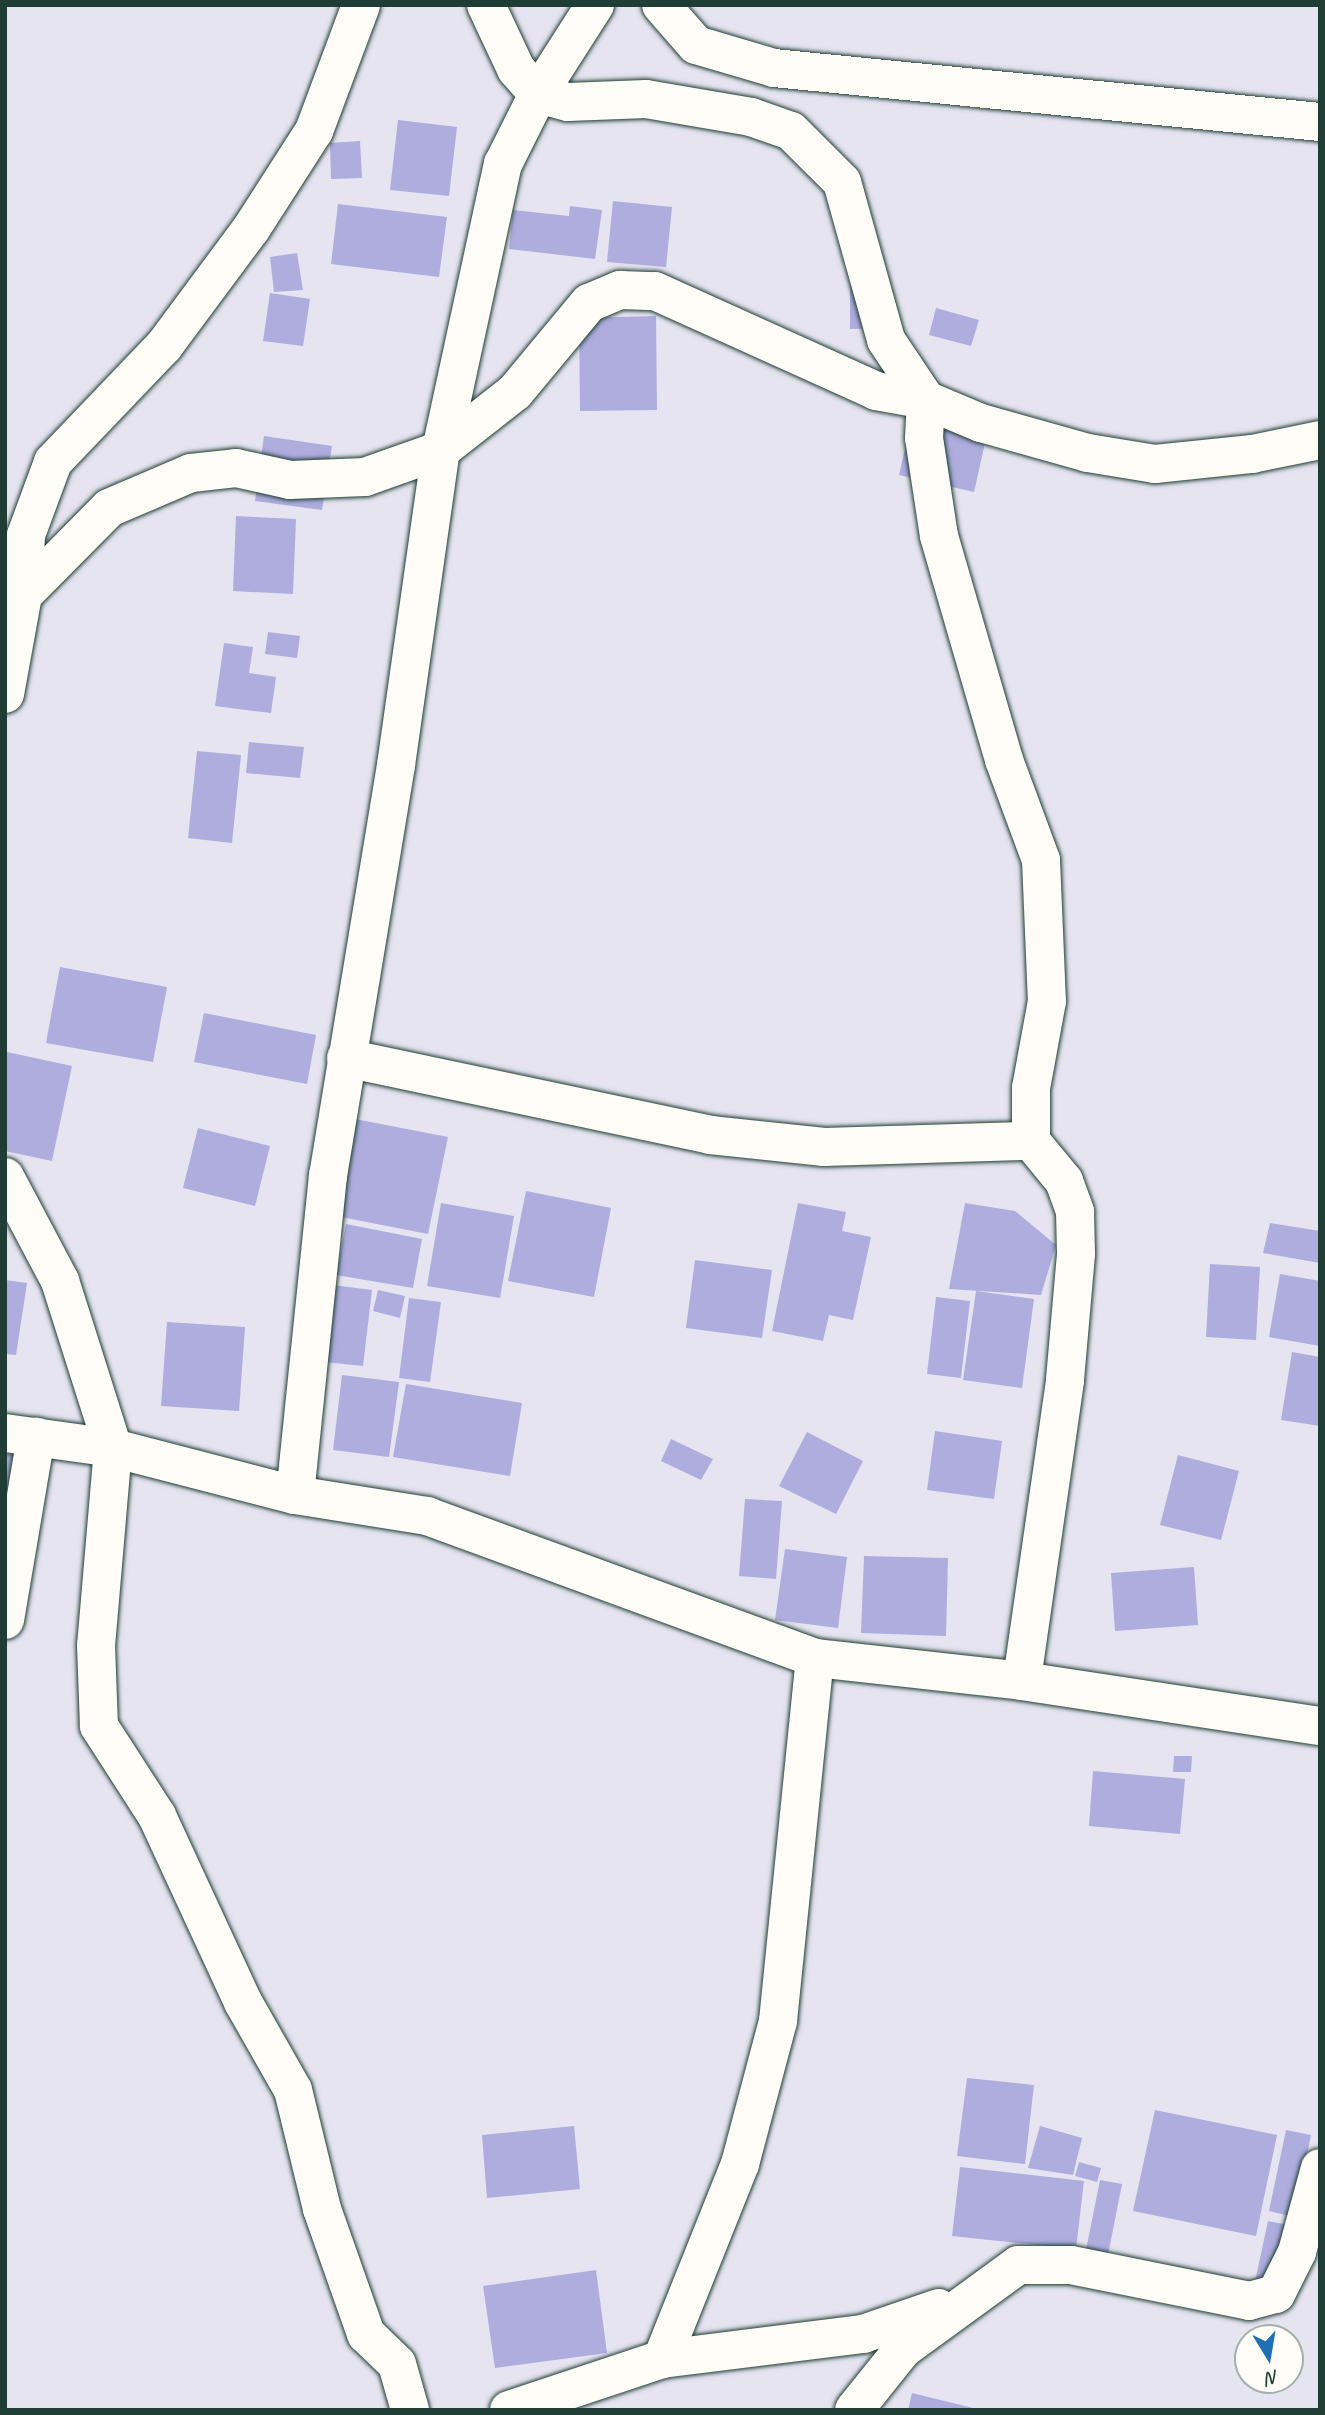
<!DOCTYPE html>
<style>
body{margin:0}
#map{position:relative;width:1325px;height:2415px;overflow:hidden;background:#e5e4f0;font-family:Caveat,sans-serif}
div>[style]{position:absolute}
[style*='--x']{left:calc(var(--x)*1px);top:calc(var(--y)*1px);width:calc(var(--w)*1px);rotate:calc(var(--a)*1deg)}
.building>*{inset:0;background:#aeadde}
.roads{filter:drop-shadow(0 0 2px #1f3d34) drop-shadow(0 0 2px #1f3d34)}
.minor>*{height:38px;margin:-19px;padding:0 19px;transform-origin:19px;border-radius:19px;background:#fdfcf7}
span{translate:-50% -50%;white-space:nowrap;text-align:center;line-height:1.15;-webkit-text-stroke:6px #fdfcf7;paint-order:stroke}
.frame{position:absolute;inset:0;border:7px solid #1f3d34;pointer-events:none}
.north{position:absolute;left:1234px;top:2324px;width:70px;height:70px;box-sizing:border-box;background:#fdfcf7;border:2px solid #a4b0a9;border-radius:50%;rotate:169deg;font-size:19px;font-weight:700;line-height:28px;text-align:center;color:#1f3d34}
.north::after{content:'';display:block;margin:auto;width:24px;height:32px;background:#1f6fb2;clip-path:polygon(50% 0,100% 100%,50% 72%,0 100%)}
</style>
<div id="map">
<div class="building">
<i style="clip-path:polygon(398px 120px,457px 127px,449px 196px,390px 190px)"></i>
<i style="clip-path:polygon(360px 141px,362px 178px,331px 179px,330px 143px)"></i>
<i style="clip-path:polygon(613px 201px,672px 207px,666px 267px,607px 262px)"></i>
<i style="clip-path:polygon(338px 204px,447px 217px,439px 277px,331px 264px)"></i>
<i style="clip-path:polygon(570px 206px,602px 210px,595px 259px,509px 249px,513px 210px,569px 216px)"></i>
<i style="clip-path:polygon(297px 253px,303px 290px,274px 292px,270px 257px)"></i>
<i style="clip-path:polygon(850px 280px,887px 328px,850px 329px)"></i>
<i style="clip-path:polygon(270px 293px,310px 299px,303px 346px,263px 341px)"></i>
<i style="clip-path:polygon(936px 308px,979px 320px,971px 346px,929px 335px)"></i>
<i style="clip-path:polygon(656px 316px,657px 410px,580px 411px,579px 318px)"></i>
<i style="clip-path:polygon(912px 418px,987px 434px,974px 492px,899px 475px)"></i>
<i style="clip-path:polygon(264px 436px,332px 446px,322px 510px,255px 501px)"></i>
<i style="clip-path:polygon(236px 516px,296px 519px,293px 594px,233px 591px)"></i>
<i style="clip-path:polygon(268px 632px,300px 636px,297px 658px,265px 654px)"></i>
<i style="clip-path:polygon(224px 643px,253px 647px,249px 673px,276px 677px,271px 713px,215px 706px)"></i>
<i style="clip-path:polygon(249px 742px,304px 747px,300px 778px,246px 773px)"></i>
<i style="clip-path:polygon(197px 751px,241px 755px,232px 843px,188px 838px)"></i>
<i style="clip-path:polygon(60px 967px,167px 987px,153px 1062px,46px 1043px)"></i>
<i style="clip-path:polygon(204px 1013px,316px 1035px,307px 1084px,194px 1062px)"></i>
<i style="clip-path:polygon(7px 1052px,72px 1066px,52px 1161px,5px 1151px)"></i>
<i style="clip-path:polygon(355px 1119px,448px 1137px,428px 1234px,336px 1216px)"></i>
<i style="clip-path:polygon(198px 1128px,270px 1146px,255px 1206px,183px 1188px)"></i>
<i style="clip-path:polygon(526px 1191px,611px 1208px,594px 1297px,508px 1281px)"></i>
<i style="clip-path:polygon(441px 1203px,514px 1216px,500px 1298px,427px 1286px)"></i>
<i style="clip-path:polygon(798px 1203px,846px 1212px,842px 1231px,871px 1237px,853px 1320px,829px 1315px,823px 1341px,772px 1331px)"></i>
<i style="clip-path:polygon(965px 1203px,1015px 1211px,1056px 1245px,1041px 1295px,949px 1289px)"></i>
<i style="clip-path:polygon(1270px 1223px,1320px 1231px,1320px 1263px,1263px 1253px)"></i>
<i style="clip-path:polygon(346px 1224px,422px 1239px,413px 1288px,336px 1275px)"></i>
<i style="clip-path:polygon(695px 1260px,772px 1270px,762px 1338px,686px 1328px)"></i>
<i style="clip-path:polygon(1210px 1264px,1260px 1267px,1256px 1340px,1206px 1337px)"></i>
<i style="clip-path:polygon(1280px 1274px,1320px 1281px,1320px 1346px,1269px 1337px)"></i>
<i style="clip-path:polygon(5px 1280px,27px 1283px,16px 1355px,5px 1354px)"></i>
<i style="clip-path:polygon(325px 1284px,372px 1290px,363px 1366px,315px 1361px)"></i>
<i style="clip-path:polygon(378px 1290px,405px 1296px,400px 1318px,373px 1311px)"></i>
<i style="clip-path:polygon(976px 1291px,1034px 1299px,1022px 1388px,963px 1380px)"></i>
<i style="clip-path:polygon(936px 1297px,970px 1301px,961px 1378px,927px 1374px)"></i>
<i style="clip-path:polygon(409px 1298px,441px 1302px,430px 1382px,399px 1378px)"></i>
<i style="clip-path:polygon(167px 1322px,245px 1327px,239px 1411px,161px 1406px)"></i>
<i style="clip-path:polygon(1292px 1352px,1320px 1357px,1320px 1426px,1281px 1420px)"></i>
<i style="clip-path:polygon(342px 1375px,399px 1382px,389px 1457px,333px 1450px)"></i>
<i style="clip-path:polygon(406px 1384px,522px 1403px,510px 1476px,393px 1457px)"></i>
<i style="clip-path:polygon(935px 1431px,1002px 1441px,994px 1499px,927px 1490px)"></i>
<i style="clip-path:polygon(807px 1432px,863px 1461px,836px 1514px,779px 1486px)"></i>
<i style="clip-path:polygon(671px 1439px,713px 1459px,701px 1480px,661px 1461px)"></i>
<i style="clip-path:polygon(5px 1454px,28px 1455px,27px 1497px,5px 1497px)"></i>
<i style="clip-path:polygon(1178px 1455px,1239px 1471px,1221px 1540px,1160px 1525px)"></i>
<i style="clip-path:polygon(745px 1499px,782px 1501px,776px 1579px,739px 1576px)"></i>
<i style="clip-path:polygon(785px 1549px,847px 1557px,838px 1628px,775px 1620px)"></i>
<i style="clip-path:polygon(864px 1556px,948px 1558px,946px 1636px,861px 1633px)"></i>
<i style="clip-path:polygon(1194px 1567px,1198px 1625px,1115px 1631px,1111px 1573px)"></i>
<i style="clip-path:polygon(1174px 1756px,1192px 1756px,1191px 1772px,1173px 1772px)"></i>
<i style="clip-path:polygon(1093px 1771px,1185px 1779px,1180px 1834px,1089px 1826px)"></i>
<i style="clip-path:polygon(967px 2078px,1034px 2085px,1025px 2164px,957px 2156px)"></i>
<i style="clip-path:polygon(1155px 2110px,1277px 2135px,1256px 2236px,1133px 2211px)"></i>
<i style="clip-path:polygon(574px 2126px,580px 2189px,487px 2198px,482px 2135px)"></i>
<i style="clip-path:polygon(1040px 2126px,1082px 2138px,1073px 2175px,1028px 2168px)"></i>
<i style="clip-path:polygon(1286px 2130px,1311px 2135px,1294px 2217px,1269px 2211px)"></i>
<i style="clip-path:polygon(1079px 2162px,1101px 2168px,1097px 2182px,1075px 2176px)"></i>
<i style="clip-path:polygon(960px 2167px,1084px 2181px,1076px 2249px,952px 2236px)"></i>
<i style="clip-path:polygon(1100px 2180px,1122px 2184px,1107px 2260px,1085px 2255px)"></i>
<i style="clip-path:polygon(1268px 2221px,1289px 2225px,1274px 2295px,1253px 2291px)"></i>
<i style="clip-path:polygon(596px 2270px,607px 2353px,495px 2368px,483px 2286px)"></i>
<i style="clip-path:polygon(912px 2393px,977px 2409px,977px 2410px,908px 2410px)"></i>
</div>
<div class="roads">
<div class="minor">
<i style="--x:486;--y:5;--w:71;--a:64.9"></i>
<i style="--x:516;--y:69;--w:33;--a:49"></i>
<i style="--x:538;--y:94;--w:31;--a:15"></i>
<i style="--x:568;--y:102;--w:78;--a:-2.2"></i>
<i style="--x:646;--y:99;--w:107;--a:9.7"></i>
<i style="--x:751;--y:117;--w:42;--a:19.3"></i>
<i style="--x:791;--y:131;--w:72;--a:45"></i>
<i style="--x:842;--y:182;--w:164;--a:74.4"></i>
<i style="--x:886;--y:340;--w:72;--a:56.3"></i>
<i style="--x:926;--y:400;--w:38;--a:93"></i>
<i style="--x:924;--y:438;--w:99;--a:81.3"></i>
<i style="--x:939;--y:536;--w:233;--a:73.8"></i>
<i style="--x:1004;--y:760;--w:107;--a:69.7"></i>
<i style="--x:1041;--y:860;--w:141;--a:87.6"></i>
<i style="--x:1047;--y:1001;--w:88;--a:100.4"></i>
<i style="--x:1031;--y:1088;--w:53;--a:90"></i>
<i style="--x:1031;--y:1141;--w:52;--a:50.5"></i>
<i style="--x:1064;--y:1181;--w:33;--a:70"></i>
<i style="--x:1075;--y:1212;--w:42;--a:88.6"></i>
<i style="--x:1076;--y:1254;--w:127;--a:95"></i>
<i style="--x:1065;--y:1381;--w:303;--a:98.2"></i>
<i style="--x:661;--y:5;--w:53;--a:48.8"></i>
<i style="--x:696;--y:45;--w:81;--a:16.4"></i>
<i style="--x:774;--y:68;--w:549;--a:5.65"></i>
<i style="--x:23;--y:595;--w:122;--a:-45.3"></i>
<i style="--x:109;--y:508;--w:89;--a:-23.1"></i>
<i style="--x:191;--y:473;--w:45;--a:-6.3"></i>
<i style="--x:236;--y:468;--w:55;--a:12.5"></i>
<i style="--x:290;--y:480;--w:75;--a:-2.3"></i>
<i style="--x:365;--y:477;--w:81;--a:-19.6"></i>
<i style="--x:441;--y:450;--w:94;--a:-38.1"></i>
<i style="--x:515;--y:392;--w:116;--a:-50.3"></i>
<i style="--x:589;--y:303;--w:34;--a:-23"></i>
<i style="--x:620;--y:290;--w:35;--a:2"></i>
<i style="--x:655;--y:291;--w:243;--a:24.3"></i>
<i style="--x:876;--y:391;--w:51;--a:10.2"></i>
<i style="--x:926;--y:400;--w:60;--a:22.7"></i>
<i style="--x:981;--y:423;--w:111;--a:15.7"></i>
<i style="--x:1088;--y:453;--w:68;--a:9.3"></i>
<i style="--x:1155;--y:464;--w:98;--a:-5.9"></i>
<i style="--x:1252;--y:454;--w:69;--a:-11.6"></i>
<i style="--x:5;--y:694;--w:101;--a:-79.7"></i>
<i style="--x:23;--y:595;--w:60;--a:-87.1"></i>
<i style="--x:26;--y:535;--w:78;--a:-69.7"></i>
<i style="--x:53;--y:462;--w:161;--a:-46.3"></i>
<i style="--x:164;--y:346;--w:146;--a:-53.4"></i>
<i style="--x:251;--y:229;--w:117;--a:-57.3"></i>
<i style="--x:314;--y:131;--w:134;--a:-69.5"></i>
<i style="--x:346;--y:1058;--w:372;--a:11.9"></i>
<i style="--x:710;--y:1135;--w:115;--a:6"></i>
<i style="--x:824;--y:1147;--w:207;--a:-1.7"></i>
<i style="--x:5;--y:1177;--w:118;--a:62.1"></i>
<i style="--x:60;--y:1281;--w:175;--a:72.4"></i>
<i style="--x:113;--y:1448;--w:198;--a:94.9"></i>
<i style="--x:96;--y:1645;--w:81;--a:87.9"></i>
<i style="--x:99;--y:1726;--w:107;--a:57.2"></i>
<i style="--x:157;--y:1816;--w:205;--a:65.2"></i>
<i style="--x:243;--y:2002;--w:101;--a:60.4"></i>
<i style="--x:293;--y:2090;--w:122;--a:76.3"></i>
<i style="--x:322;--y:2209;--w:133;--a:70.6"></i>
<i style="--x:366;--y:2334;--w:43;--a:44.1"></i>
<i style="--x:397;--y:2364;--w:48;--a:74.2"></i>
<i style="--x:5;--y:1433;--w:109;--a:7.9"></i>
<i style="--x:113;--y:1448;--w:188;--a:14.5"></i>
<i style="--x:295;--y:1495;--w:134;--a:9"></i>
<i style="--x:427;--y:1516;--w:413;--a:20.1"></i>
<i style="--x:815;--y:1658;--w:208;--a:6.3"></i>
<i style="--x:1022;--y:1681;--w:301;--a:8.6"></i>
<i style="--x:295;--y:1495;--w:321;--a:-84.1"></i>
<i style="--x:328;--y:1176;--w:417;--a:-80.6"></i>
<i style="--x:396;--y:765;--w:318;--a:-81.9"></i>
<i style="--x:441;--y:450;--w:293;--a:-77.8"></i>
<i style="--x:503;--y:164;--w:78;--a:-63.4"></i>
<i style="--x:538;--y:94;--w:106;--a:-57.4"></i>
<i style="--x:5;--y:1620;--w:186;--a:-80.4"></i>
<i style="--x:662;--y:2359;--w:210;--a:-68.2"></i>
<i style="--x:740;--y:2164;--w:148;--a:-75.1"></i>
<i style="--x:778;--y:2021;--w:365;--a:-84.2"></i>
<i style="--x:509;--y:2410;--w:161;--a:-18.4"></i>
<i style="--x:662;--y:2359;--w:203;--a:-7.1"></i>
<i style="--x:863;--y:2334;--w:80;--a:-18.9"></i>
<i style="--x:854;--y:2410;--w:78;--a:-51.2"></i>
<i style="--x:903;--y:2349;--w:142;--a:-36.1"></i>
<i style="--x:1018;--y:2265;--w:53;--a:0"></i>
<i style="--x:1071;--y:2265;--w:182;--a:11.4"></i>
<i style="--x:1249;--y:2301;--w:28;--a:-15"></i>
<i style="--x:1276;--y:2294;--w:47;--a:-63.4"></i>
<i style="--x:1297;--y:2252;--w:87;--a:-74.7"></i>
</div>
</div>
<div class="frame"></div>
<div class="north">N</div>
</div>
